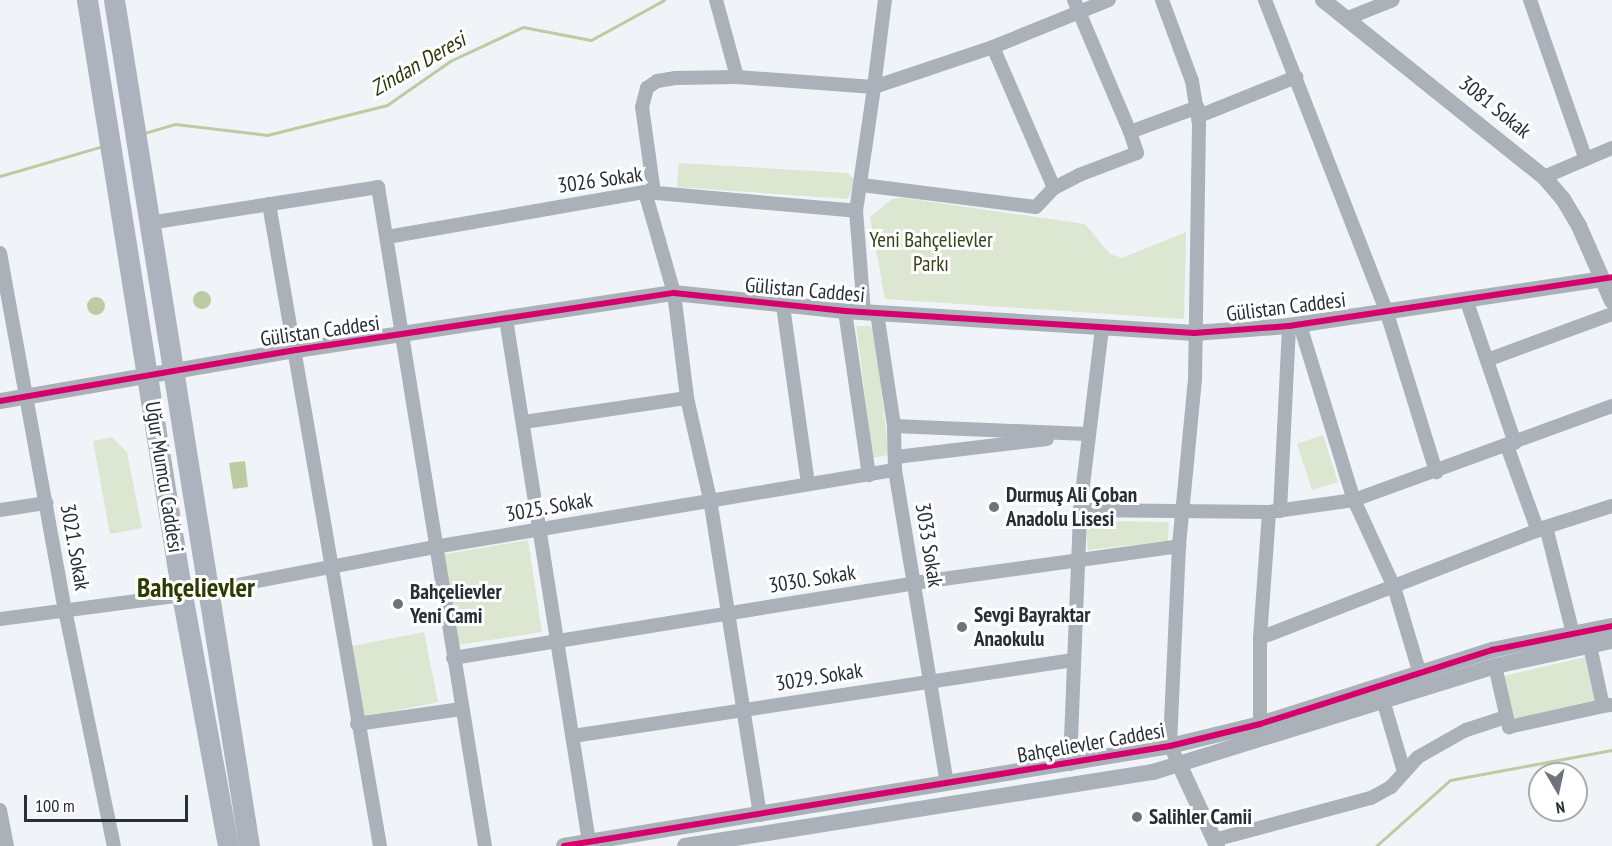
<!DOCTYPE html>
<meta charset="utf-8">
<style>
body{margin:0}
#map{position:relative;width:1612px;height:846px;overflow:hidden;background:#f0f4f9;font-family:"PT Sans Narrow",sans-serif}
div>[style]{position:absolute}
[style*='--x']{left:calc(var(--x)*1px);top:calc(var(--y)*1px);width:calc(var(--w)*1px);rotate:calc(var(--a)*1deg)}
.green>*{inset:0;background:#dce6d1}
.water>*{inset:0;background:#bccba2}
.round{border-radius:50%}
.stream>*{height:3px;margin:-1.5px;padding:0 1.5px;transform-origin:1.5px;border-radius:1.5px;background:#bccba2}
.minor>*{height:14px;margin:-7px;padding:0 7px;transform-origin:7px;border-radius:7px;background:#aab1b8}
.tertiary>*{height:16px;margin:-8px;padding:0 8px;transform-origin:8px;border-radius:8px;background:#aab1b8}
.primary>*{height:21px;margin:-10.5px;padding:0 10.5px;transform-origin:10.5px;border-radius:10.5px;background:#acb3bc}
.cycleway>*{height:6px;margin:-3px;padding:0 3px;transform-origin:3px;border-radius:3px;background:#d6006c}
.dots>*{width:16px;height:16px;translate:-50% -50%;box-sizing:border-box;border:3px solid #fff;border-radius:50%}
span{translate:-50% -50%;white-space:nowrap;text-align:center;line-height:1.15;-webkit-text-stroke:6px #fff;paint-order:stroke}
.street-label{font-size:21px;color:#262e36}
.park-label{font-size:21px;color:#374316}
.poi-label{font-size:21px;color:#262e36;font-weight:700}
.left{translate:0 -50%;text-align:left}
.water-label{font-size:22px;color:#2c380a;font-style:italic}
.district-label{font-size:27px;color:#2d3b01;font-weight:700}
.north{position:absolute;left:1528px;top:762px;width:60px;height:60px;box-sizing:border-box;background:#fff;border:2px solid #a8abaf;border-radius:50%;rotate:171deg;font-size:16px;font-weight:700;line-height:24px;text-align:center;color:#262e36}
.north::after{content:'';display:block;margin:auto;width:21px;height:27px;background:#6d737a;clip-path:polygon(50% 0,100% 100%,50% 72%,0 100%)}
.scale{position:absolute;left:24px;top:795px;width:164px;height:27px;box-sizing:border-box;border:3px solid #262e36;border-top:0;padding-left:8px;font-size:18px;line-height:21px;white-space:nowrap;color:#262e36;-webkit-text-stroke:4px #fff;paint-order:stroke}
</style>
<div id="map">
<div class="green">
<i style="clip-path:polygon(679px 163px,847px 173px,856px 180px,848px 199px,677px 187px)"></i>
<i style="clip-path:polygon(904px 198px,1085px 224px,1110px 254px,1122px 258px,1186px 232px,1184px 319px,885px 299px,870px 217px,892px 199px)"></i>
<i style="clip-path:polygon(856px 326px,870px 326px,874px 330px,889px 455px,873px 458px)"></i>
<i style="clip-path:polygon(1323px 435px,1338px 482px,1312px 490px,1297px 444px)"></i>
<i style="clip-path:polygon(112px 437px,127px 452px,142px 528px,110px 534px,93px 441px)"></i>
<i style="clip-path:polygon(1104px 521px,1169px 522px,1168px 541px,1088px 550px,1086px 531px)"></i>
<i style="clip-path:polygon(528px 540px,542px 632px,457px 645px,440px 555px)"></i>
<i style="clip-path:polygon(424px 632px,438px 702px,361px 718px,347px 647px)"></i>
<i style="clip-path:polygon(1585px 657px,1596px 704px,1515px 723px,1504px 676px)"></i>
</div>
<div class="water">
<i class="round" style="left:193px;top:291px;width:18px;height:18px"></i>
<i class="round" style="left:87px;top:297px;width:18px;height:18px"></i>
<i style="clip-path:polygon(245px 461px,248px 487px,233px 489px,229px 463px)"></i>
</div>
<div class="stream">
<i style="--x:144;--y:133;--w:32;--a:-16"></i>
<i style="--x:175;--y:124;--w:93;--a:6.8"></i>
<i style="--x:267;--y:135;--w:124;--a:-14"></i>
<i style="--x:387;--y:105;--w:77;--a:-34.9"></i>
<i style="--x:450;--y:61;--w:81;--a:-25"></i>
<i style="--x:523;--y:27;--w:69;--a:10.8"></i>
<i style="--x:591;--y:40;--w:83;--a:-28.7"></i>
<i style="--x:0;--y:176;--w:107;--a:-16.2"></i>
<i style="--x:1376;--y:846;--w:99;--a:-41.7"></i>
<i style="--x:1450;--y:780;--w:165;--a:-10.5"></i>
</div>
<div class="minor">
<i style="--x:716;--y:0;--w:80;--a:74.7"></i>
<i style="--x:1074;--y:0;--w:143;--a:67"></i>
<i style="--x:1162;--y:0;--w:86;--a:69.7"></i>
<i style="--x:1192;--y:81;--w:44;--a:80.8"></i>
<i style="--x:1199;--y:124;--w:255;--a:90.9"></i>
<i style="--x:1195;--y:379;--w:168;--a:95.5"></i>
<i style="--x:1179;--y:546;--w:200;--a:92.6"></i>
<i style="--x:1170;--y:746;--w:20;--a:63"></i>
<i style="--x:1265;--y:0;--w:333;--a:68.7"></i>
<i style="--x:1386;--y:310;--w:170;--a:72.8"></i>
<i style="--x:1530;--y:0;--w:166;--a:70.7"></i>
<i style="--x:1348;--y:18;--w:48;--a:-21.8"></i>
<i style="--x:993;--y:47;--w:154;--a:66.6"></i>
<i style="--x:1199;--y:116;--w:105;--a:-21.9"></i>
<i style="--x:1544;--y:177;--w:74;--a:-23.1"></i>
<i style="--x:862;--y:185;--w:175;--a:7.2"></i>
<i style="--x:1036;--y:207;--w:26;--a:-47"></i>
<i style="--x:1054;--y:188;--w:28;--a:-27"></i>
<i style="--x:1079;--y:175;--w:62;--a:-20.8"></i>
<i style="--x:1137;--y:153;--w:22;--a:-108"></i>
<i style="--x:1130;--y:132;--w:72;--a:-20.2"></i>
<i style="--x:645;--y:192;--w:105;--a:74"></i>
<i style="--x:674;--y:293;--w:106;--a:82.9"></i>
<i style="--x:687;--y:398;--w:104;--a:77.2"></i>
<i style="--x:710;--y:499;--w:320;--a:81"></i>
<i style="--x:654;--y:193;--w:87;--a:-97.9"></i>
<i style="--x:642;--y:107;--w:20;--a:-75"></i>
<i style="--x:647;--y:88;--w:12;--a:-35"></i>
<i style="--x:657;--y:81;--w:19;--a:-9"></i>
<i style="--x:676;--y:78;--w:61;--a:-0.9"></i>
<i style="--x:737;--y:77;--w:137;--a:4.2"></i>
<i style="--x:874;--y:87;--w:88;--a:-82.8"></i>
<i style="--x:269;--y:204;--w:652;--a:80.19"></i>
<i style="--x:149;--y:223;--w:232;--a:-8.9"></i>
<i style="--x:378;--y:187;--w:668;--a:80.78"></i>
<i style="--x:387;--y:237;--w:262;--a:-9.9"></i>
<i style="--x:645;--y:192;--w:212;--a:5.1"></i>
<i style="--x:0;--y:253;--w:363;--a:79.7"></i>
<i style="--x:65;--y:610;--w:241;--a:78.3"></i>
<i style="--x:1466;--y:299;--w:152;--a:71.2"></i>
<i style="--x:783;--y:306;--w:180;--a:82"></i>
<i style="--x:845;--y:311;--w:166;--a:81.7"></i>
<i style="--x:864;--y:312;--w:101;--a:-94.5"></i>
<i style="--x:856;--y:211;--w:125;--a:-81.7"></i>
<i style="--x:874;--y:87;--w:126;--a:-18.6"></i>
<i style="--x:993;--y:47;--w:125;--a:-22.1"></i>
<i style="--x:877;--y:313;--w:114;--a:81.4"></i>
<i style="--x:894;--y:426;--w:44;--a:88.7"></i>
<i style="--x:895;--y:470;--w:317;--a:80.6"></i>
<i style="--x:506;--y:319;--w:530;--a:80.98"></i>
<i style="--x:1300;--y:325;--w:183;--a:72.9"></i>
<i style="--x:1354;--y:500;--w:96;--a:65.3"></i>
<i style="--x:1394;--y:587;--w:88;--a:73.4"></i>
<i style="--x:1487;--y:360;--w:133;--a:-20.2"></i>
<i style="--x:524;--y:422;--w:165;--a:-8.4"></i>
<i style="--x:894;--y:426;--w:193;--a:2.4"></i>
<i style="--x:1507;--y:446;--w:90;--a:70"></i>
<i style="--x:896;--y:457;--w:152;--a:-6.8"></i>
<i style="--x:0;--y:510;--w:47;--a:-8.7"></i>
<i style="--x:1080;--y:510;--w:189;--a:0.6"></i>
<i style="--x:1269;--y:512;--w:86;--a:-8"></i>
<i style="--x:1354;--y:500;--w:275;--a:-20"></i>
<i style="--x:1280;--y:511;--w:185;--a:-87.2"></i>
<i style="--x:1546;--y:527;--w:110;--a:75.8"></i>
<i style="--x:211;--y:590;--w:227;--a:-10.9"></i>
<i style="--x:434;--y:547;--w:467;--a:-9.5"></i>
<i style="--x:0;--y:619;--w:184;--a:-7.5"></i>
<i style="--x:1260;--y:638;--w:307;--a:-21.2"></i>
<i style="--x:1546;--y:527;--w:69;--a:-17.7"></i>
<i style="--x:1590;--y:646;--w:61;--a:77.8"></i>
<i style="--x:1603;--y:706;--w:7;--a:-8"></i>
<i style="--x:453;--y:658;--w:467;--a:-9.2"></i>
<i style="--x:914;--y:583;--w:268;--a:-7.9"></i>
<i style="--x:1495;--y:666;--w:63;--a:77.1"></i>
<i style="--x:1509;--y:727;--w:96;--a:-12.6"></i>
<i style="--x:1383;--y:700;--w:75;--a:73.7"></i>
<i style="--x:357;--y:724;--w:105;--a:-8.2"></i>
<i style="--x:1260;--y:724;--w:86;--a:-90"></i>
<i style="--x:1260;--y:638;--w:126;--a:-85.9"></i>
<i style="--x:573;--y:736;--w:506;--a:-8.64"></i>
<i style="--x:1070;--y:764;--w:254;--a:-87.7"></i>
<i style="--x:1080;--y:510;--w:183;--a:-83.1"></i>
<i style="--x:0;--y:810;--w:37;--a:79"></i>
<i style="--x:1214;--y:840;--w:163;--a:-15"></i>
<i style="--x:1371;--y:798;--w:23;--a:-29"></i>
<i style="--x:1391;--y:787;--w:40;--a:-48"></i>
<i style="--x:1418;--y:757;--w:55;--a:-29.4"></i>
<i style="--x:1466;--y:730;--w:42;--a:-18"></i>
</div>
<div class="tertiary">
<i style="--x:1323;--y:0;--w:283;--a:38.7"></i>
<i style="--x:1544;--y:177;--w:29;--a:49"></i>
<i style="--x:1563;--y:199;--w:31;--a:59"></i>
<i style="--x:1579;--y:226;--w:82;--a:66.3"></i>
<i style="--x:0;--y:401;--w:300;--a:-9.8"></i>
<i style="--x:296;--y:350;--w:382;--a:-8.6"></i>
<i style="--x:674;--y:293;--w:172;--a:6"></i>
<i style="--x:845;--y:311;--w:350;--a:3.6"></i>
<i style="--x:1194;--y:333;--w:95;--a:-4.2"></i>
<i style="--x:1289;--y:326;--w:317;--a:-8.5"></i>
<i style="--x:1179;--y:764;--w:90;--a:65.1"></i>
<i style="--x:564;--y:846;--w:614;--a:-9.37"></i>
<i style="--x:1170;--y:746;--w:93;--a:-13.7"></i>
<i style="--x:1260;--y:724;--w:244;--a:-17.7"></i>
<i style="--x:1492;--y:650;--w:122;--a:-11.3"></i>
<i style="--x:685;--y:846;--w:474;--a:-9"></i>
<i style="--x:1153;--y:772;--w:358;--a:-17.2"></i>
<i style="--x:1495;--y:666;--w:120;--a:-12.1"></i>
</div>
<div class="primary">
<i style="--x:87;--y:0;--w:603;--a:80.93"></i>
<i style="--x:182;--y:595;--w:255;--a:79.6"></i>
<i style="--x:114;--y:0;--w:857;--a:80.93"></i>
</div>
<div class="cycleway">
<i style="--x:0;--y:401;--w:300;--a:-9.8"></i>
<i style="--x:296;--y:350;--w:382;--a:-8.6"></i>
<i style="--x:674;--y:293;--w:172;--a:6"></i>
<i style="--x:845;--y:311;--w:350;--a:3.6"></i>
<i style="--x:1194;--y:333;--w:95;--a:-4.2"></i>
<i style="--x:1289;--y:326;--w:327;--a:-8.6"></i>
<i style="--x:564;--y:846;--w:614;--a:-9.37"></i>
<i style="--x:1170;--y:746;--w:93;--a:-13.7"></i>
<i style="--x:1260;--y:724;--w:244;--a:-17.7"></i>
<i style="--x:1492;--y:650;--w:122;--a:-11.3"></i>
</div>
<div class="dots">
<i style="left:994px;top:507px;background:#6d737a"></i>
<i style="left:398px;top:604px;background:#6d737a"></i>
<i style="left:962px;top:627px;background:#6d737a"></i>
<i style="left:1137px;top:817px;background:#6d737a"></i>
</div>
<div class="street-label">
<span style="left:1495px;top:107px;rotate:39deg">3081 Sokak</span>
<span style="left:600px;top:180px;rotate:-8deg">3026 Sokak</span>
<span style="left:805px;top:290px;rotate:5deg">Gülistan Caddesi</span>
<span style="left:1286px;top:307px;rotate:-7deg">Gülistan Caddesi</span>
<span style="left:320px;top:331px;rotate:-8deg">Gülistan Caddesi</span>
<span style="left:164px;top:477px;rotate:81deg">Uğur Mumcu Caddesi</span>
<span style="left:549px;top:507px;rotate:-10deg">3025. Sokak</span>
<span style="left:929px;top:545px;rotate:81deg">3033 Sokak</span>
<span style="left:75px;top:547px;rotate:80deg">3021. Sokak</span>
<span style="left:812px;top:579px;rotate:-9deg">3030. Sokak</span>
<span style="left:819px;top:677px;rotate:-9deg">3029. Sokak</span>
<span style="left:1091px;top:743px;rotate:-10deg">Bahçelievler Caddesi</span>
</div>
<div class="park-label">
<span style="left:931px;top:252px">Yeni Bahçelievler<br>Parkı</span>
</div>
<div class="poi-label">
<span class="left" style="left:1006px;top:507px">Durmuş Ali Çoban<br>Anadolu Lisesi</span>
<span class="left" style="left:410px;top:604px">Bahçelievler<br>Yeni Cami</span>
<span class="left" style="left:974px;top:627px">Sevgi Bayraktar<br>Anaokulu</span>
<span class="left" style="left:1149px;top:817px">Salihler Camii</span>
</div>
<div class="water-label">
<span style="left:418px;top:64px;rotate:-30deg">Zindan Deresi</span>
</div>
<div class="district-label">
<span style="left:196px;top:588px">Bahçelievler</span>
</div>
<div class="north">N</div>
<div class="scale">100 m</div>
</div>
